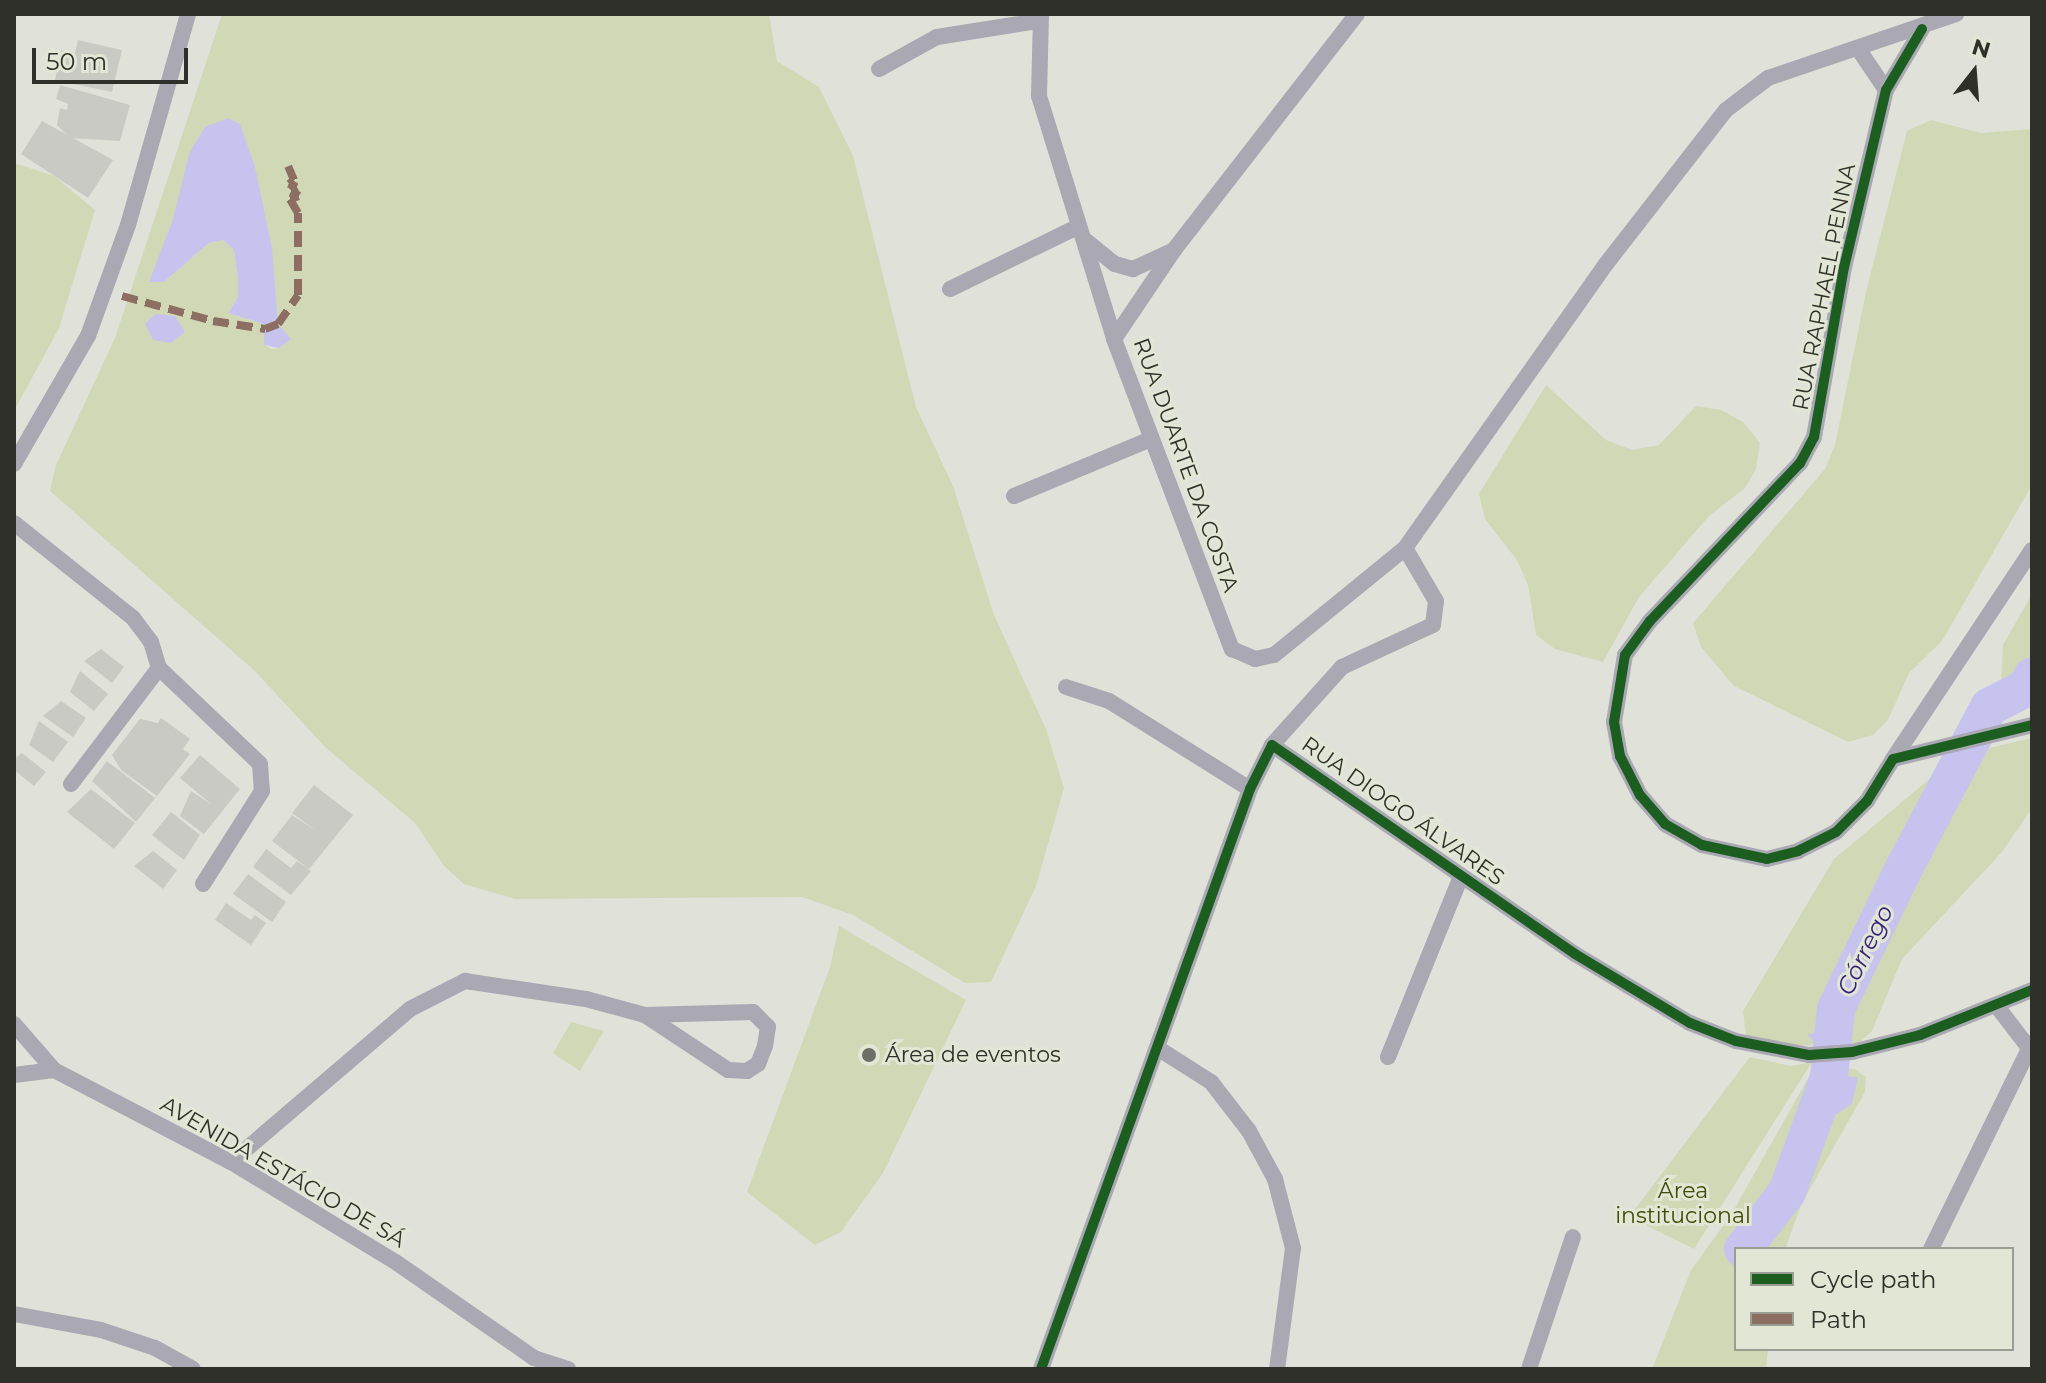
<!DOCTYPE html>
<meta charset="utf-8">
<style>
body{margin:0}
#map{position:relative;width:2046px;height:1383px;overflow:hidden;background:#e0e2d9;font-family:Montserrat,sans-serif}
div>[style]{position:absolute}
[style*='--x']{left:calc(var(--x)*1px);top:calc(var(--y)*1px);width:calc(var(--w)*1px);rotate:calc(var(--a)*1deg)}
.green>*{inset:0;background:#d1d8b6}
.water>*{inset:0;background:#c6c4ee}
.river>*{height:38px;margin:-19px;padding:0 19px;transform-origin:19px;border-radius:19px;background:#c6c4ee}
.building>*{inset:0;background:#c9cac3}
.minor>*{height:16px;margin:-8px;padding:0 8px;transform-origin:8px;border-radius:8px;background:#a9a8b3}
.quiet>*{height:8px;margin-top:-4px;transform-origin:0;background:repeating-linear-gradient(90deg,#8d6e63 0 16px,transparent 0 24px)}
.cycleway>*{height:10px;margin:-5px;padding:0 5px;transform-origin:5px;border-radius:5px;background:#1b5e20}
.dots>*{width:22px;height:22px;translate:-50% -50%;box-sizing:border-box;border:4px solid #e2e6d5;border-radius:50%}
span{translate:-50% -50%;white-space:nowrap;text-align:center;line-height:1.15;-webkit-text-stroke:6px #e2e6d5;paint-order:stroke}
.street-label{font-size:22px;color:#2f302a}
.poi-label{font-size:22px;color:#2f302a}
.left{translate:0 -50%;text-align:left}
.park-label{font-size:22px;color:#434b08}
.water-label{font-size:24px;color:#39247d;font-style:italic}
.frame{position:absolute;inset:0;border:16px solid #2f302a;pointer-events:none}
.legend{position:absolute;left:1734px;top:1247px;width:280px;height:104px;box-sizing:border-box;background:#e2e6d5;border:2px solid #9a9d91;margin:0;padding:10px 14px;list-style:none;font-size:24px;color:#2f302a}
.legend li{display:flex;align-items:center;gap:16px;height:40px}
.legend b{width:40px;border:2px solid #9a9d91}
.north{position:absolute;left:1934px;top:32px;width:80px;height:80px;-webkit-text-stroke:6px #e2e6d5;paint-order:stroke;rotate:17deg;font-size:22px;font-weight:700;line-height:32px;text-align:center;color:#2f302a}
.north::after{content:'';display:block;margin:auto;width:28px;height:36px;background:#2f302a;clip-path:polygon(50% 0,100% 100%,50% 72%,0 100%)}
.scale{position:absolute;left:32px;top:48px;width:156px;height:36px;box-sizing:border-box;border:4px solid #2f302a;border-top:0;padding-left:10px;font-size:24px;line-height:28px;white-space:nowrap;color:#2f302a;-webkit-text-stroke:6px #e2e6d5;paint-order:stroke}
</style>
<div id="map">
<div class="green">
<i style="clip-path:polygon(evenodd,222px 14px,769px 14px,777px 61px,819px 87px,853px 156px,916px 407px,953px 486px,994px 615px,1046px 729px,1064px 788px,1036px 886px,991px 982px,965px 983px,853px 915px,802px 897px,515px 899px,464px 884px,444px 866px,415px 823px,325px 747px,255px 671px,50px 491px,56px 465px,115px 338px,222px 14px,264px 215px,278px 324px,279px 348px,271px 349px,265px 345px,264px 324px,228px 313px,238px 297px,238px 279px,234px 250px,223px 240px,209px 243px,164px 282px,150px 282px,173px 219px,264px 215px)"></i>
<i style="clip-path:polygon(1931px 120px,1981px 133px,2032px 129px,2032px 485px,1942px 641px,1909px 673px,1888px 720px,1873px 735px,1848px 742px,1734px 686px,1701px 647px,1693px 623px,1825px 469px,1835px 445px,1866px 292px,1907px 131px)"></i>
<i style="clip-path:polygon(14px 163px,54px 176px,95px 210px,59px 328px,14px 411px)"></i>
<i style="clip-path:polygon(1546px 385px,1606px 440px,1632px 450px,1659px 445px,1696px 406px,1721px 410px,1743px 422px,1760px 443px,1756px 469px,1745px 488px,1709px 516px,1639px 597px,1603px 662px,1555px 649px,1536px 635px,1528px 585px,1517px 560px,1485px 519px,1479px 494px)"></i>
<i style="clip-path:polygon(2032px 594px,2032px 708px,2016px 704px,2001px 684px,2003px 645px)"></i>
<i style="clip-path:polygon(evenodd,2032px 738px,2030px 811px,2002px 852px,1902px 959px,1872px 1031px,1859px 1043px,1795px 1046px,1746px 1036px,1743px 1011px,1834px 859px,1958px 755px,2032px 738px,1839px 986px,1847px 991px,1843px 1006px,1849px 1031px,1814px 1042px,1809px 1035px,1817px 1031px,1820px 1009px,1839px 986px)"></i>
<i style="clip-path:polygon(839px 926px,966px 1000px,883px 1173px,841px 1232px,815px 1245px,747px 1192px,830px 967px)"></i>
<i style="clip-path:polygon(571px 1022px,604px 1031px,580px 1071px,553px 1053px)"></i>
<i style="clip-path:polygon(1750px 1057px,1791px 1066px,1812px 1062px,1694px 1249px,1629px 1217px)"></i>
<i style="clip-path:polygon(1838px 1069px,1855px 1069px,1866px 1077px,1865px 1092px,1802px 1203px,1785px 1249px,1736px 1249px,1736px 1349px,1768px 1349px,1766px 1369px,1652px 1369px,1691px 1270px,1731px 1215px,1811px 1073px)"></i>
</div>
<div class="water">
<i style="clip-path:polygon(228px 118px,240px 124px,255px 167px,272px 248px,278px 324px,291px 339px,279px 348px,264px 345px,264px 324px,228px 313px,238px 297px,238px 279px,234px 250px,223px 240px,209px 243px,164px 282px,149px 282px,173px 219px,190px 151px,205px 127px)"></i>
<i style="clip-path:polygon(155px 314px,175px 316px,185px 332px,171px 343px,153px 340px,145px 324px)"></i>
<i style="clip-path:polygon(1839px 986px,1848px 991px,1843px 1006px,1849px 1031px,1843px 1034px,1846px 1041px,1814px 1042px,1808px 1035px,1817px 1031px,1820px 1009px)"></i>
<i style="clip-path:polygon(1814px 1076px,1858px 1077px,1852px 1104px,1832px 1117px,1806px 1095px)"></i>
</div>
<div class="river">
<i style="--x:1743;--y:1249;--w:72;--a:-52.3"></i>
<i style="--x:1787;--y:1192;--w:122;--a:-69.9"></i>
<i style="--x:1829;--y:1077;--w:68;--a:-84.1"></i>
<i style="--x:1836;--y:1009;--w:154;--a:-64.3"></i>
<i style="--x:1903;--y:870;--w:184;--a:-62.2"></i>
<i style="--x:1989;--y:707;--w:42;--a:-27.2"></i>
<i style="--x:2026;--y:688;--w:13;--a:-63"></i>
</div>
<div class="building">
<i style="clip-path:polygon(78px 40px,122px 50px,112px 92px,55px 80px,61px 50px,75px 53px)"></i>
<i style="clip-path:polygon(60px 85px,130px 105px,120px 141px,70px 138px,57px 125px,60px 108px,67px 110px,68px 104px,56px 99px)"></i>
<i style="clip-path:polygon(42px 121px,113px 160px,88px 198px,21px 154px)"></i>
<i style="clip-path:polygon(101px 649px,124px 667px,112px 683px,84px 661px)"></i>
<i style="clip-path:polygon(80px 671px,108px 694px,94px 711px,70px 692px)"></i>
<i style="clip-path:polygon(61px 701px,86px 718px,73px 737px,43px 716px)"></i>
<i style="clip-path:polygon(161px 718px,190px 739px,183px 749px,190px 754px,157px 796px,121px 770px,112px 755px,140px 719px,158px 723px)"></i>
<i style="clip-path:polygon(39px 721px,68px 742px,53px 762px,29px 745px)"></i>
<i style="clip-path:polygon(22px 753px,46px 772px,34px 786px,14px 770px,14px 759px)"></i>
<i style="clip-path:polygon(200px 755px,240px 789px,204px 834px,180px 816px,191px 791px,212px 805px,180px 778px)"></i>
<i style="clip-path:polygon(107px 761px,155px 798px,136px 822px,92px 781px)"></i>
<i style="clip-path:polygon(314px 785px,353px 815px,309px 869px,272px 841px,292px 815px,318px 832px,292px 813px)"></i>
<i style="clip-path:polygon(91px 789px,135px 823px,114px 849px,67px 812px)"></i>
<i style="clip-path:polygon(171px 812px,200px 835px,184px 860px,152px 835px)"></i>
<i style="clip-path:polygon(266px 849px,291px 868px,297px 861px,311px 871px,291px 895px,253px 867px)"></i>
<i style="clip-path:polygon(153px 851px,177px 870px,163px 889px,134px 866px)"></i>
<i style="clip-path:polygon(248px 874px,286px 902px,272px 922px,233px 894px)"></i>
<i style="clip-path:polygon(226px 903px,251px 920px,255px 915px,266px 923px,251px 945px,215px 920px)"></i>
</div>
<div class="minor">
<i style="--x:1041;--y:14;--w:82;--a:91.4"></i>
<i style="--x:1039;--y:96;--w:254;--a:72.8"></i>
<i style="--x:1357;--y:14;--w:299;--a:127.8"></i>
<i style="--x:1174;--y:250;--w:107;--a:124"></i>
<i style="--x:1114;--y:339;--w:332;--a:69.2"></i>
<i style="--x:1232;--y:649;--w:25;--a:23"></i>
<i style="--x:1255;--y:659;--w:19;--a:-12"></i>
<i style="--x:1274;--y:655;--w:169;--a:-39.2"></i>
<i style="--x:1922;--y:29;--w:71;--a:120.5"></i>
<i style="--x:1886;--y:90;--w:182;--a:103.3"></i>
<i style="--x:1844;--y:267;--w:173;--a:100"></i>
<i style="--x:1814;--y:437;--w:30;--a:118"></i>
<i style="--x:1800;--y:463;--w:218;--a:133.5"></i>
<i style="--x:1650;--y:621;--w:42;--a:126.3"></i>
<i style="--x:1625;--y:655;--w:68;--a:99.3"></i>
<i style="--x:1614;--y:722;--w:35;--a:80"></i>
<i style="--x:1620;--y:756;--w:44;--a:62.9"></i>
<i style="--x:1640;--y:795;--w:38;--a:49"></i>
<i style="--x:1665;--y:824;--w:43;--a:29.6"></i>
<i style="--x:1702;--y:845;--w:66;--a:12.2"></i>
<i style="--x:1767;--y:859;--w:32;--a:-14"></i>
<i style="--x:1798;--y:851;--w:42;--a:-26.6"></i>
<i style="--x:1836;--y:832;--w:44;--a:-45"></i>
<i style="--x:1867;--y:801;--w:49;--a:-58.2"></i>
<i style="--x:1893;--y:759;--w:143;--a:-13.7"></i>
<i style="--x:1859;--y:50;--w:48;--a:56"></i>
<i style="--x:879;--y:69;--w:66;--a:-28.9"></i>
<i style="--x:937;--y:37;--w:102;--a:-9"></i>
<i style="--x:1085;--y:240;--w:38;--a:39"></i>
<i style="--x:1115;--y:264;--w:19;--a:16"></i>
<i style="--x:1133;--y:269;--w:41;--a:-24.7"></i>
<i style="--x:950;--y:289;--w:141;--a:-26"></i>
<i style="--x:14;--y:464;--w:148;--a:-60"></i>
<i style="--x:88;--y:336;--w:118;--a:-70.2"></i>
<i style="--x:128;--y:225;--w:219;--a:-74.1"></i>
<i style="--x:1014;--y:496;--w:148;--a:-22.6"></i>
<i style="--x:14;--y:523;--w:152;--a:38.6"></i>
<i style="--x:133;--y:618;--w:30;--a:53"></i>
<i style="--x:151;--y:642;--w:27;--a:73"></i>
<i style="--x:159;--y:668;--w:139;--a:43.5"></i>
<i style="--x:260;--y:764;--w:27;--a:86"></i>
<i style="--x:262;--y:791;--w:110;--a:122.4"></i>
<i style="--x:1066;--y:687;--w:45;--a:18"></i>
<i style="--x:1109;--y:701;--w:166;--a:32"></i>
<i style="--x:1272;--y:745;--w:105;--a:-48.1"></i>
<i style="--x:1342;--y:667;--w:100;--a:-24.8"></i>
<i style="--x:1433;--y:625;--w:24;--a:-83"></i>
<i style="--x:1436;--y:601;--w:61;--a:-120.3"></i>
<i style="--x:1405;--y:548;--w:348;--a:-54.7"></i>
<i style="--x:1606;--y:264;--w:195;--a:-52.1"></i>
<i style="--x:1726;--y:110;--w:53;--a:-37.3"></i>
<i style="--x:1768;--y:78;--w:199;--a:-18.8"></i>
<i style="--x:1893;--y:759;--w:251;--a:-56.4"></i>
<i style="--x:71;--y:784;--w:146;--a:-52.8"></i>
<i style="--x:1996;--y:1005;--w:54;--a:52.5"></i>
<i style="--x:14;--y:1024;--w:61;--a:49"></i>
<i style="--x:54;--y:1070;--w:199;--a:27.5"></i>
<i style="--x:231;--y:1162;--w:194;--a:31.3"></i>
<i style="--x:397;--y:1263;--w:167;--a:34.7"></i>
<i style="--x:534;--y:1358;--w:36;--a:18"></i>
<i style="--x:1159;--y:1049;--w:62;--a:32.4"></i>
<i style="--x:1211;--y:1082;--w:62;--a:52.2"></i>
<i style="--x:1249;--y:1131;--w:55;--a:61.6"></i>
<i style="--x:1275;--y:1179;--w:71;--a:75.4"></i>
<i style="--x:1293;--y:1248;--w:122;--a:97.5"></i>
<i style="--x:1388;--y:1057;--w:195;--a:-68"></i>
<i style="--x:14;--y:1075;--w:40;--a:-7.1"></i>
<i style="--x:231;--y:1162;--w:235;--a:-40.5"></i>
<i style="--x:410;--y:1009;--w:62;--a:-27"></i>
<i style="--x:465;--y:981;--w:122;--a:8.5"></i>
<i style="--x:586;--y:999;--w:61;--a:15.2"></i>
<i style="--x:645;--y:1015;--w:108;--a:-1.6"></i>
<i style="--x:753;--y:1012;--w:21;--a:45"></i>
<i style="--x:768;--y:1027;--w:19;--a:99"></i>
<i style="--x:765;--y:1046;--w:19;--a:111"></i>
<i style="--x:758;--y:1064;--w:13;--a:148"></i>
<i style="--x:747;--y:1071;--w:19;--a:-177"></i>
<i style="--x:728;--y:1070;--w:100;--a:-146.5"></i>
<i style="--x:1931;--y:1249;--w:229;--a:-63.9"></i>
<i style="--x:14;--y:1314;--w:88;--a:10.4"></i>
<i style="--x:101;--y:1330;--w:57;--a:18.4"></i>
<i style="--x:155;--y:1348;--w:43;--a:28.9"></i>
<i style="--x:1041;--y:1369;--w:617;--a:-70.18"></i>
<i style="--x:1250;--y:789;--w:49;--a:-63.4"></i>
<i style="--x:1272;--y:745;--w:368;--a:34.6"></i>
<i style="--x:1575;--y:954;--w:134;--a:31"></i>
<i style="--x:1690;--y:1023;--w:49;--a:21.4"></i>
<i style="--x:1736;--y:1041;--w:74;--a:10.9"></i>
<i style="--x:1809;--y:1055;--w:43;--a:-4"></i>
<i style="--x:1852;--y:1052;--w:70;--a:-14"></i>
<i style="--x:1920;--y:1035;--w:121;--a:-21.9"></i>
<i style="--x:1529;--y:1369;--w:139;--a:-71.6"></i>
</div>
<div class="quiet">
<i style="--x:122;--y:296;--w:94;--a:15.4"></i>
<i style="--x:213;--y:321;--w:53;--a:8.7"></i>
<i style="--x:265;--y:329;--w:14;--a:-21"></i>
<i style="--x:278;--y:324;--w:35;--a:-55"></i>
<i style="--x:298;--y:295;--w:82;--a:-90"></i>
<i style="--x:298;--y:213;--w:16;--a:-120"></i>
<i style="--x:290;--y:199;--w:9;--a:-18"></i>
<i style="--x:299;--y:196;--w:9;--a:-148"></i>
<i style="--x:291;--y:191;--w:7;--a:-34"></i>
<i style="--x:297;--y:187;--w:9;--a:-159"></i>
<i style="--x:289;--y:184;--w:6;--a:-39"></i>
<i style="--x:294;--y:180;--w:15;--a:-113"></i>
</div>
<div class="cycleway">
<i style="--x:1922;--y:29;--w:71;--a:120.5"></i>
<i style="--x:1886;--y:90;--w:182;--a:103.3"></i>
<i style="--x:1844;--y:267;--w:173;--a:100"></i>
<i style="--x:1814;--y:437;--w:30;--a:118"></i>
<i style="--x:1800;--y:463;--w:218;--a:133.5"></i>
<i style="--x:1650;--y:621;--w:42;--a:126.3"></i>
<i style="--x:1625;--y:655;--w:68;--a:99.3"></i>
<i style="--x:1614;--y:722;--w:35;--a:80"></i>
<i style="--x:1620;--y:756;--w:44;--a:62.9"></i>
<i style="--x:1640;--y:795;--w:38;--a:49"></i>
<i style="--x:1665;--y:824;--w:43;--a:29.6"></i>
<i style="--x:1702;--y:845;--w:66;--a:12.2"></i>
<i style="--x:1767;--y:859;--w:32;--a:-14"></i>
<i style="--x:1798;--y:851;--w:42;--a:-26.6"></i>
<i style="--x:1836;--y:832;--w:44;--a:-45"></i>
<i style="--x:1867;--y:801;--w:49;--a:-58.2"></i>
<i style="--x:1893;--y:759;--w:143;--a:-13.7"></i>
<i style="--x:1041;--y:1369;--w:617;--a:-70.18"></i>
<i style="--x:1250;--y:789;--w:49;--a:-63.4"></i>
<i style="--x:1272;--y:745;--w:368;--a:34.6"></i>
<i style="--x:1575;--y:954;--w:134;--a:31"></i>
<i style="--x:1690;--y:1023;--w:49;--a:21.4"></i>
<i style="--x:1736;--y:1041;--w:74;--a:10.9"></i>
<i style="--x:1809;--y:1055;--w:43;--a:-4"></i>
<i style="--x:1852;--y:1052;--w:70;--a:-14"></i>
<i style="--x:1920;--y:1035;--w:121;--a:-21.9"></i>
</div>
<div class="dots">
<i style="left:869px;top:1055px;background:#6d6e67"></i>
</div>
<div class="street-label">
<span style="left:1824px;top:287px;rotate:-79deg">RUA RAPHAEL PENNA</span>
<span style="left:1186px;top:465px;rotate:70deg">RUA DUARTE DA COSTA</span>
<span style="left:1403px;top:811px;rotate:35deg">RUA DIOGO ÁLVARES</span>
<span style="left:283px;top:1172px;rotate:30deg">AVENIDA ESTÁCIO DE SÁ</span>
</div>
<div class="poi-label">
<span class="left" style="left:885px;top:1055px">Área de eventos</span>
</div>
<div class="park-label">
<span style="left:1683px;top:1203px">Área<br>institucional</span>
</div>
<div class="water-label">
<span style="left:1865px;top:950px;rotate:-64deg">Córrego</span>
</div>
<div class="frame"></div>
<ul class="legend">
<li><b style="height:10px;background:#1b5e20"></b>Cycle path</li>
<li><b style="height:10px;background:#8d6e63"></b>Path</li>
</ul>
<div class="north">N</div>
<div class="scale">50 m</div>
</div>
